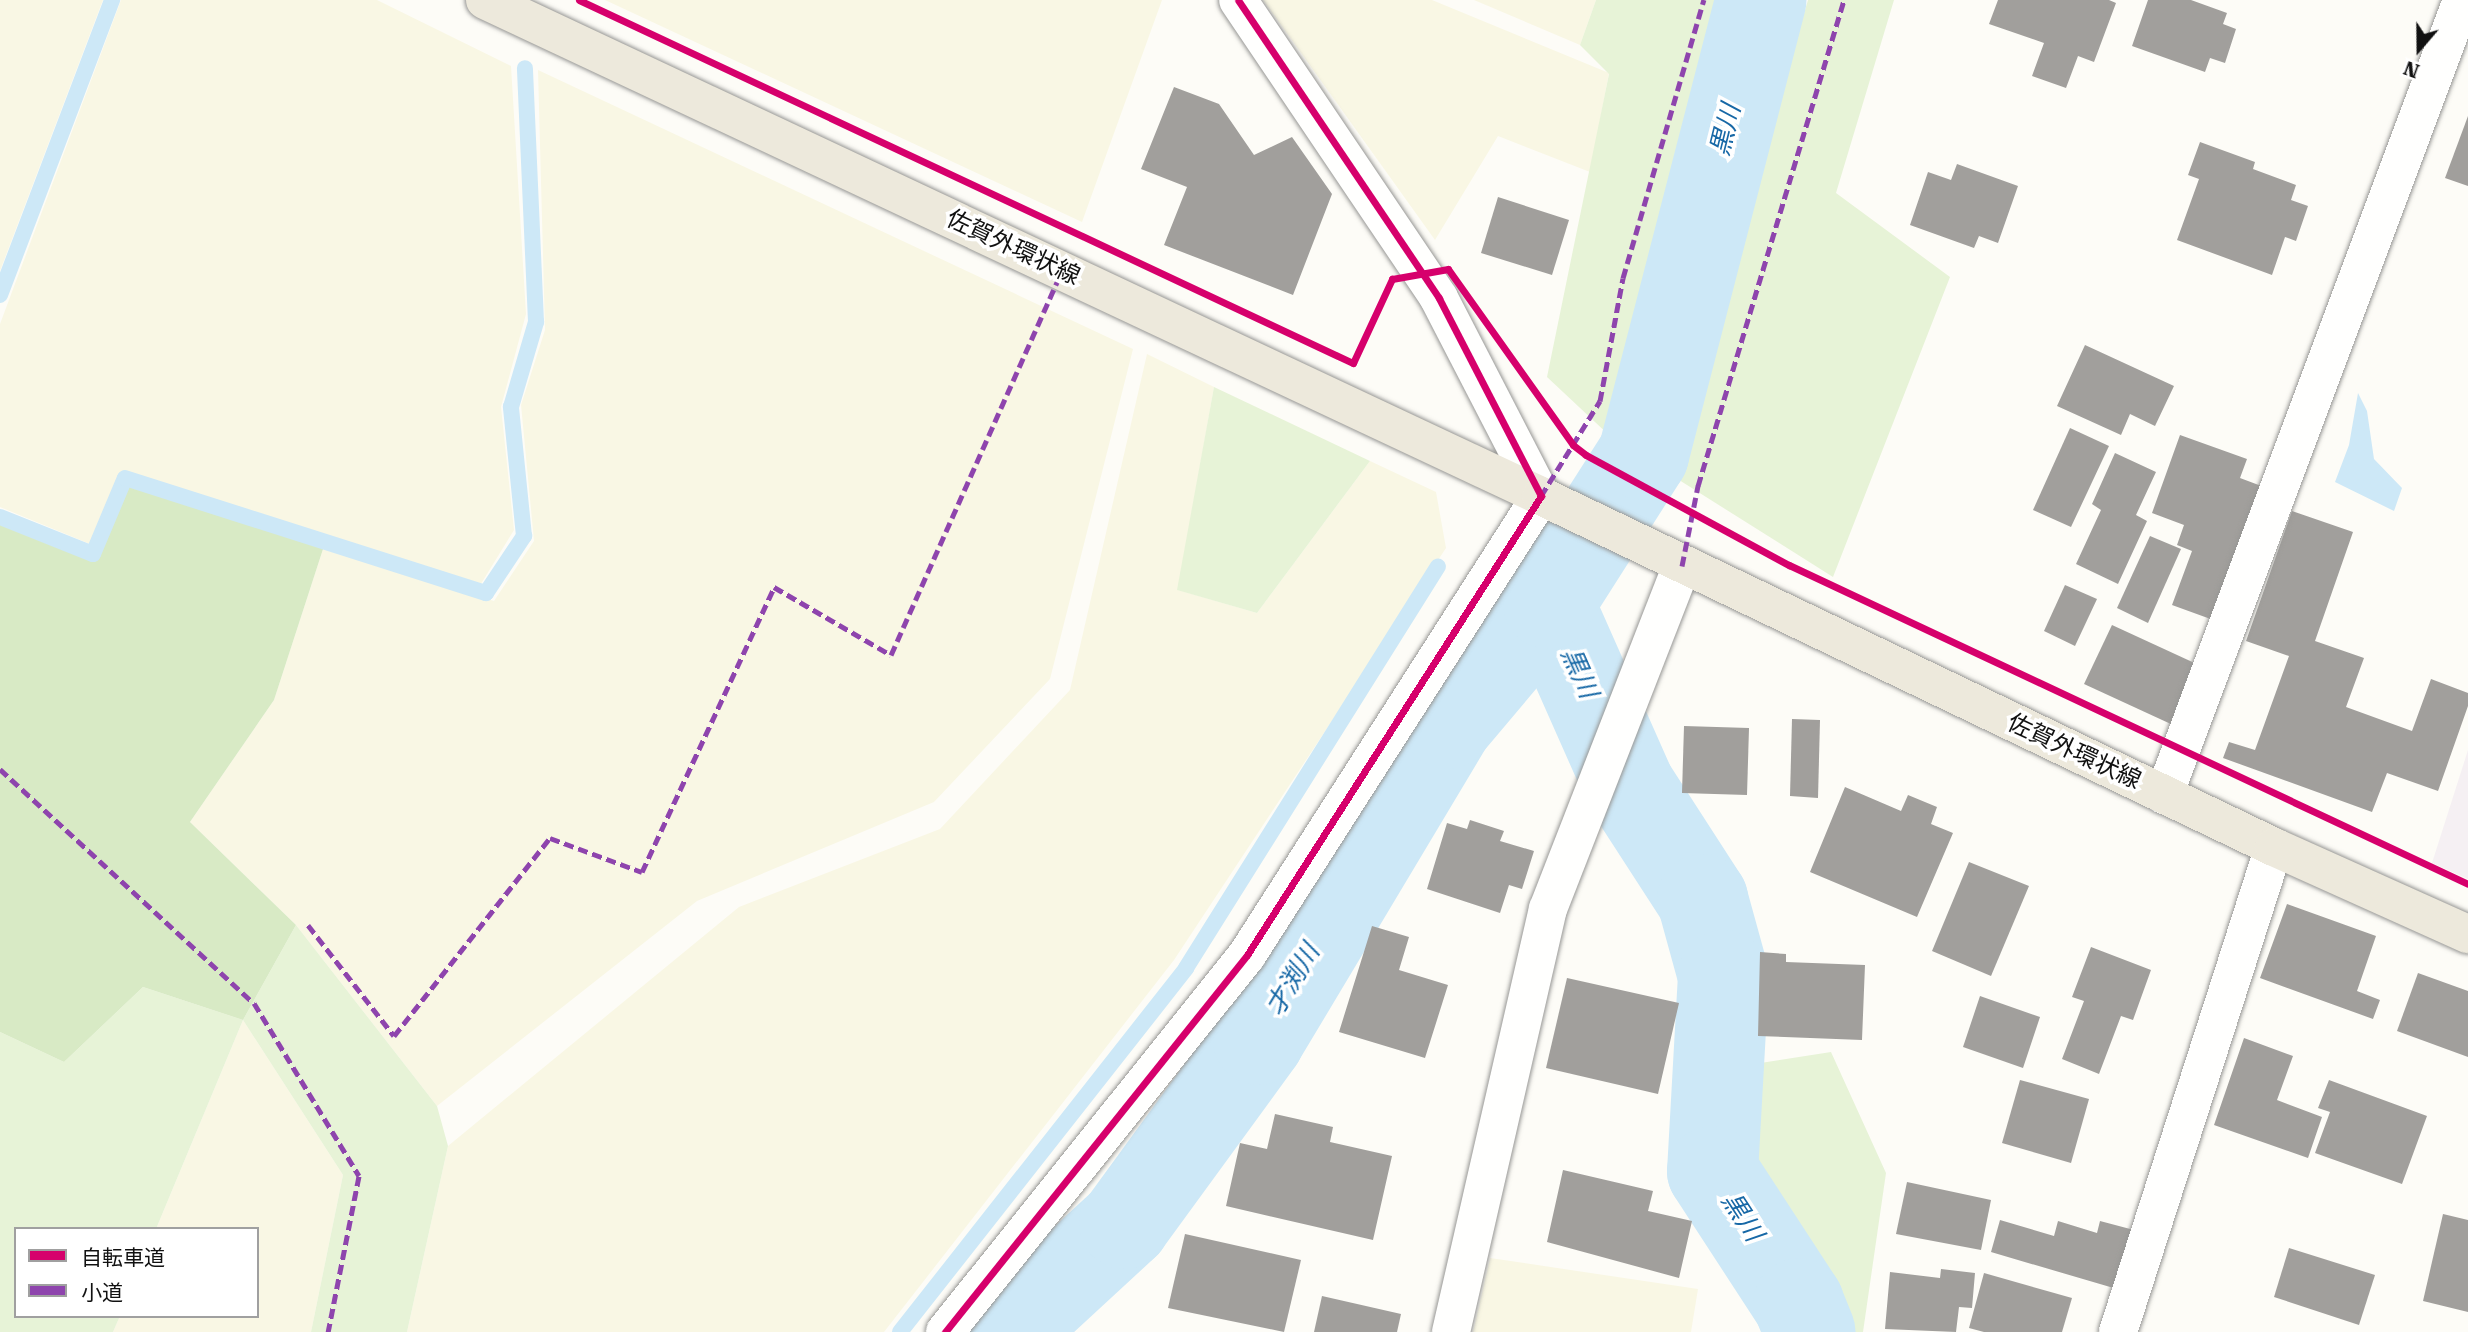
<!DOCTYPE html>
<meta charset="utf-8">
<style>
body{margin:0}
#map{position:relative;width:2468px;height:1332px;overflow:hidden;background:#fdfcf7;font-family:"Roboto Serif","Noto Sans JP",serif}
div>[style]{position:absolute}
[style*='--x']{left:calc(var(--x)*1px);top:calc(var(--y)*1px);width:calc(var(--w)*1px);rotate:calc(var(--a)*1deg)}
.industrial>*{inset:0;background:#f5f0f3}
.farmland>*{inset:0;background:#f9f7e4}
.green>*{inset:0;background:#e7f3d7}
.forest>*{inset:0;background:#d8eac5}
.water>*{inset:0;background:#cde8f7}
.stream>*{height:16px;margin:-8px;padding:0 8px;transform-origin:8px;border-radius:8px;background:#cde8f7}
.river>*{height:91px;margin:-45.5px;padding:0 45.5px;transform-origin:45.5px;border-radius:45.5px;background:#cde8f7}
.building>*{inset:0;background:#a19f9c}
.roads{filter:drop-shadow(0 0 2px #979795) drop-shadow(0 0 2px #979795)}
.street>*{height:38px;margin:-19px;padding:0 19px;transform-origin:19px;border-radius:19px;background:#fffffe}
.primary>*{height:38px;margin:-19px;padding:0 19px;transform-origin:19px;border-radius:19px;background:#ede9dc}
.quiet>*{height:5px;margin-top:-2.5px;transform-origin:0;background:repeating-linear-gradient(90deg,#8e44ad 0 10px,transparent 0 15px)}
.cycleway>*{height:7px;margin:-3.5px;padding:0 3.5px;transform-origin:3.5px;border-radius:3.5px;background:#d6006c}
span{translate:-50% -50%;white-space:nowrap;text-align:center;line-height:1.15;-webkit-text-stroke:7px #fff;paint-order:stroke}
.street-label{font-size:24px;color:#111}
.water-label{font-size:26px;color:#1768a6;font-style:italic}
.legend{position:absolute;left:14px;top:1227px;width:245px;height:91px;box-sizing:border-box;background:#fff;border:2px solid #a0a0a0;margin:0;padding:9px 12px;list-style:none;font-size:21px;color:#111}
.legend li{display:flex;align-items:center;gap:14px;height:35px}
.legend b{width:35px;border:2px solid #a0a0a0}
.north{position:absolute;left:2384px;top:14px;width:70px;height:70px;-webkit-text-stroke:5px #fff;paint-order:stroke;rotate:200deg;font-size:19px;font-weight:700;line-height:28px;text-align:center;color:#111}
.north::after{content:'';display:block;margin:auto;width:24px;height:32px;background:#111;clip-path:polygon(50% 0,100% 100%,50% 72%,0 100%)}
</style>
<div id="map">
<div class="industrial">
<i style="clip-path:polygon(2468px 750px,2468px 879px,2432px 863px)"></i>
</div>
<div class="farmland">
<i style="clip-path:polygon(0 0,103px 0,0 271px)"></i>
<i style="clip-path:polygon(121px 0,377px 0,511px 66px,526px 314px,501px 407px,514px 530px,479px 587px,121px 472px,90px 544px,0 507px,0 324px)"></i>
<i style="clip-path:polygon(605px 0,1162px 0,1082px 222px)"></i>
<i style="clip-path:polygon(1263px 0,1432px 0,1609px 73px,1590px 172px,1498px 136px,1435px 240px)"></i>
<i style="clip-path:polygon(1474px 0,1596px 0,1580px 45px)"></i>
<i style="clip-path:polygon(538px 70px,1133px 349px,1050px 679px,934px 802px,697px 901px,437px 1106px,296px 925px,190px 822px,274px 700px,324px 546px,494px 601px,534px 541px,521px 405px,545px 330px)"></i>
<i style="clip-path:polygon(1147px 354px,1214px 387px,1178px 590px,1257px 613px,1370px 461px,1436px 492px,1446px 548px,1174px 960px,884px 1332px,407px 1332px,448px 1146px,739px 907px,940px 829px,1070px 690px)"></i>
<i style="clip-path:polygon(243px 1020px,343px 1175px,311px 1332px,113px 1332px,120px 1316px,257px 1316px,257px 1229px,156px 1229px)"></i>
<i style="clip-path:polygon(1490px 1258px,1698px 1289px,1691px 1332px,1473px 1332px)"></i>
</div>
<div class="green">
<i style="clip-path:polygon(1596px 0,1736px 0,1611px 437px,1547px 377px,1609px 74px,1580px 45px)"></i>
<i style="clip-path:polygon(1808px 0,1894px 0,1836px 193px,1950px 277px,1833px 577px,1668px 473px)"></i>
<i style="clip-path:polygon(1214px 387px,1370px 461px,1257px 613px,1177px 590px)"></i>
<i style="clip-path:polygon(296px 925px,437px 1106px,448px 1146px,407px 1332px,311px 1332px,343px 1175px,243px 1020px,156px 1229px,16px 1229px,16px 1316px,120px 1316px,113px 1332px,0 1332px,0 1032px,64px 1062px,143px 987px,243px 1020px)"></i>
<i style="clip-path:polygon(1831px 1052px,1886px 1173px,1863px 1332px,1828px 1332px,1807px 1286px,1732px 1169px,1741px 1066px)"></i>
</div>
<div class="forest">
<i style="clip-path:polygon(130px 485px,324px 546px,274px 700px,190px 822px,296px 925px,243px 1020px,143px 987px,64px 1062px,0 1032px,0 523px,97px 560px)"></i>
</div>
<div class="water">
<i style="clip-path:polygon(2358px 393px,2367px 411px,2374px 459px,2402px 488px,2394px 511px,2335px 482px,2349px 445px)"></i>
</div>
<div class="stream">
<i style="--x:0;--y:295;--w:316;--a:-69.2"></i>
<i style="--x:0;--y:517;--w:100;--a:21.7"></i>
<i style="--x:93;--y:554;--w:82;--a:-67.2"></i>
<i style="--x:125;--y:478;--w:379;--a:17.7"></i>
<i style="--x:486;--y:593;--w:69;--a:-56.3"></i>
<i style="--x:524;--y:536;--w:130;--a:-95.8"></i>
<i style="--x:511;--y:407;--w:89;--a:-73.6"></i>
<i style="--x:536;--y:322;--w:254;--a:-92.5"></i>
<i style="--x:900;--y:1332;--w:463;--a:-51.8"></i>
<i style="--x:1186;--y:968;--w:474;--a:-57.9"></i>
</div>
<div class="river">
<i style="--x:1548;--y:603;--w:200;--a:66.1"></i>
<i style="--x:1629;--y:786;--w:135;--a:57.1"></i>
<i style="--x:1702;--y:899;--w:79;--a:74.6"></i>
<i style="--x:1723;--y:975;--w:196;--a:93.2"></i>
<i style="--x:1712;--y:1171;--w:158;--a:56.9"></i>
<i style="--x:1798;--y:1303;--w:31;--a:68"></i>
<i style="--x:1006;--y:1332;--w:161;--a:-42.7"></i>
<i style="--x:1124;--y:1223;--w:228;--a:-53.9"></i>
<i style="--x:1258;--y:1039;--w:368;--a:-59.1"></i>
<i style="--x:1447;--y:723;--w:157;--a:-49.9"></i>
<i style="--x:1548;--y:603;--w:177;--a:-57.5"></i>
<i style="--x:1643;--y:454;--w:469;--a:-75.5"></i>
</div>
<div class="building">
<i style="clip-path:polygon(1998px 0,2109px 0,2116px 3px,2094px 62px,2078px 56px,2066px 88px,2032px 76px,2044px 43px,1989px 24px)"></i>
<i style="clip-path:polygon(2148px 0,2191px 0,2227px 13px,2223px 24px,2236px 29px,2225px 63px,2210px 58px,2205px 72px,2132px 46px)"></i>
<i style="clip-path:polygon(1174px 87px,1219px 104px,1254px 155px,1292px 137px,1332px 194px,1293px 295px,1164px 245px,1187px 187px,1141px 169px)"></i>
<i style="clip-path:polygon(2468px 116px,2468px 186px,2445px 178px)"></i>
<i style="clip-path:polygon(2200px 142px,2255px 162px,2253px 169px,2296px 185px,2291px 200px,2308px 206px,2296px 241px,2285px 237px,2272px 275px,2177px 240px,2199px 179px,2188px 175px)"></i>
<i style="clip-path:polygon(1957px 164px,2018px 186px,1998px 243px,1979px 236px,1974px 248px,1910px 225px,1928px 172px,1951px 180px)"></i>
<i style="clip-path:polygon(1498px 197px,1569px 220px,1552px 275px,1481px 253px)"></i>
<i style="clip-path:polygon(2085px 345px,2174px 386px,2155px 426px,2130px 414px,2121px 435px,2057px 406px)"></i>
<i style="clip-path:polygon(2070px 428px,2109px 446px,2071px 527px,2033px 510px)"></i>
<i style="clip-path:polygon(2180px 435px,2247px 459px,2240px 478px,2264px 487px,2216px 621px,2172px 605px,2192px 551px,2177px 545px,2184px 525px,2152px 513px)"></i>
<i style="clip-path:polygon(2115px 453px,2156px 472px,2136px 515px,2147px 521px,2118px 584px,2076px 564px,2101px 510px,2092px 504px)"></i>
<i style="clip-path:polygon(2292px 511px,2353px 532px,2315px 641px,2364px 658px,2346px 707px,2412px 731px,2431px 679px,2468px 693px,2468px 706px,2438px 791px,2387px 773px,2372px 812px,2223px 758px,2229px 742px,2255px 750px,2289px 656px,2246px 641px)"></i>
<i style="clip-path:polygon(2150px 536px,2181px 549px,2148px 623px,2117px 608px)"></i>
<i style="clip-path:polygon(2065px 585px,2097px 599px,2075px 646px,2044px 631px)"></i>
<i style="clip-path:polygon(2112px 625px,2201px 666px,2173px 725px,2084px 684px)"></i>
<i style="clip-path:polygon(1792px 719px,1820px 720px,1818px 798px,1790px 796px)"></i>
<i style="clip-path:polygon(1684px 726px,1749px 728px,1747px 795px,1682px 793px)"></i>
<i style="clip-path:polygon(1845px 787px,1901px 811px,1908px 795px,1937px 807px,1931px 824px,1953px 833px,1917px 917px,1810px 872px)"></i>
<i style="clip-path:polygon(1470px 820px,1504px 831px,1500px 841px,1534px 851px,1522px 889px,1509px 885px,1500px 913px,1427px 889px,1447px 823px,1467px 829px)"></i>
<i style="clip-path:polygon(1969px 862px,2029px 886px,1991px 976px,1932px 951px)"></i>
<i style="clip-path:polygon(2287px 904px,2376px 936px,2357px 991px,2380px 1000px,2373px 1019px,2260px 978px)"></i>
<i style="clip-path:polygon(1372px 926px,1409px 937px,1399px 970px,1448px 985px,1425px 1058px,1339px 1032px)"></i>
<i style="clip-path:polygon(2091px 947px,2151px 970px,2133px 1020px,2121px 1016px,2099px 1074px,2062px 1059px,2084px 1001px,2072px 997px)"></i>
<i style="clip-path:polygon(1760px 952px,1786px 954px,1786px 962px,1865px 965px,1862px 1040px,1758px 1036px)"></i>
<i style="clip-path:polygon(2418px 973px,2468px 991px,2468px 1057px,2397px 1031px)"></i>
<i style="clip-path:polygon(1567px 978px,1679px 1003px,1658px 1094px,1546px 1068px)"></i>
<i style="clip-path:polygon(1980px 996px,2040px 1017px,2023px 1068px,1963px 1047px)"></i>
<i style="clip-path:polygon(2244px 1038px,2293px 1056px,2277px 1100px,2322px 1117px,2308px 1158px,2214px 1125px)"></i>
<i style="clip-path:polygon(2020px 1080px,2089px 1099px,2071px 1163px,2002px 1143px)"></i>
<i style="clip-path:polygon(2329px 1080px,2427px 1116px,2402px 1184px,2315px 1153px,2330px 1112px,2318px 1108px)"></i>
<i style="clip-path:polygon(1275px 1114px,1333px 1127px,1330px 1142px,1392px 1156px,1373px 1240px,1226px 1206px,1240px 1143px,1267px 1149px)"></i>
<i style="clip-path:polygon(1563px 1170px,1653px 1191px,1648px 1211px,1692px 1221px,1679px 1278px,1547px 1242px)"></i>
<i style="clip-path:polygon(1907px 1182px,1991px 1200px,1981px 1250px,1896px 1234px)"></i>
<i style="clip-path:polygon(2443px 1214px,2468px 1220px,2468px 1312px,2423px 1301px)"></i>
<i style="clip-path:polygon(2000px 1220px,2054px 1236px,2058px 1221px,2097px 1233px,2100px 1221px,2134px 1230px,2117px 1289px,1991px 1252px)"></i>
<i style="clip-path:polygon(1185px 1234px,1301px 1260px,1284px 1332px,1168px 1308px)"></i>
<i style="clip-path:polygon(2289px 1248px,2375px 1275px,2359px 1325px,2274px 1297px)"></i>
<i style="clip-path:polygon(1941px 1269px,1975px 1273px,1972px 1308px,1959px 1307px,1956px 1332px,1885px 1329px,1890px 1272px,1940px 1278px)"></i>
<i style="clip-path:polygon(1984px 1273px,2072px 1298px,2062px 1332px,1984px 1332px,1969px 1328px)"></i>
<i style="clip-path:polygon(1322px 1296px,1401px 1314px,1397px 1332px,1314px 1332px)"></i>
</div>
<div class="roads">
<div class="street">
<i style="--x:2164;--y:795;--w:849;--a:-69.45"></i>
<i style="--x:945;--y:1332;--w:483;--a:-51.3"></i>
<i style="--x:1247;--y:955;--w:545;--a:-57.36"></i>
<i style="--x:1541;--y:496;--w:223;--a:-117.3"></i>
<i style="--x:1439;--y:298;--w:359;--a:-124"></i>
<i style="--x:1451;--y:1332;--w:434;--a:-77.1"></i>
<i style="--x:1548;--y:909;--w:368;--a:-68.7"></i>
<i style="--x:2118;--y:1332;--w:509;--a:-72.17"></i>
</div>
<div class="primary">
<i style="--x:485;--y:0;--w:1167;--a:25.16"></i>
<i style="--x:1541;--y:496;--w:813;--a:25.59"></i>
<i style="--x:2274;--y:847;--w:213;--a:24.2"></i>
</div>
</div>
<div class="quiet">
<i style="--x:1541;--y:496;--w:112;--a:-58.2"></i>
<i style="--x:1600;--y:401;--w:125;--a:-79.4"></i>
<i style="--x:1623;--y:278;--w:290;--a:-73.8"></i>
<i style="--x:1682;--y:566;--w:82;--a:-78.7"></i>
<i style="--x:1698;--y:486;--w:507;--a:-73.28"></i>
<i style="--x:0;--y:769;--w:345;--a:42.7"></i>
<i style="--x:254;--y:1003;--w:202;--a:58.7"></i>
<i style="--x:359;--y:1176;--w:159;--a:101.2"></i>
<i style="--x:308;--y:925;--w:140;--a:52.2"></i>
<i style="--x:394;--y:1036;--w:252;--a:-51.8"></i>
<i style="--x:550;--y:838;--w:98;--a:20.3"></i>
<i style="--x:642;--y:872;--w:314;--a:-65.1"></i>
<i style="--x:774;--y:587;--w:135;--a:30.2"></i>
<i style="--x:891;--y:655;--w:420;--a:-66"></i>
</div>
<div class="cycleway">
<i style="--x:579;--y:0;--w:855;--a:25.13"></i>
<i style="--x:1353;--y:363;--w:93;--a:-65.1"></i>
<i style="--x:1392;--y:279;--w:57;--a:-10.1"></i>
<i style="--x:1448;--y:269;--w:216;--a:54.6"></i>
<i style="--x:1573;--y:445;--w:16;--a:38"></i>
<i style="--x:1586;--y:455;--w:231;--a:28.5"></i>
<i style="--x:1789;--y:565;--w:750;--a:25.16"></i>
<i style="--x:945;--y:1332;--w:483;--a:-51.3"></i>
<i style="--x:1247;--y:955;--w:545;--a:-57.36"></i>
<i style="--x:1541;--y:496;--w:223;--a:-117.3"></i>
<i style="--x:1439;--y:298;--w:359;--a:-124"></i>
</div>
<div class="street-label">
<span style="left:1013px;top:248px;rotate:25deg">佐賀外環状線</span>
<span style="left:2074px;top:752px;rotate:25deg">佐賀外環状線</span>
</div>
<div class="water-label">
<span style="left:1726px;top:130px;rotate:-76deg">黒川</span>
<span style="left:1579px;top:673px;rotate:66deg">黒川</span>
<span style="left:1293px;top:980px;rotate:-59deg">才渕川</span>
<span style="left:1742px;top:1217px;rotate:57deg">黒川</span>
</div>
<ul class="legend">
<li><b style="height:9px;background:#d6006c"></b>自転車道</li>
<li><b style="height:9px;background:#8e44ad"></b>小道</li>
</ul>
<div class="north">N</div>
</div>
